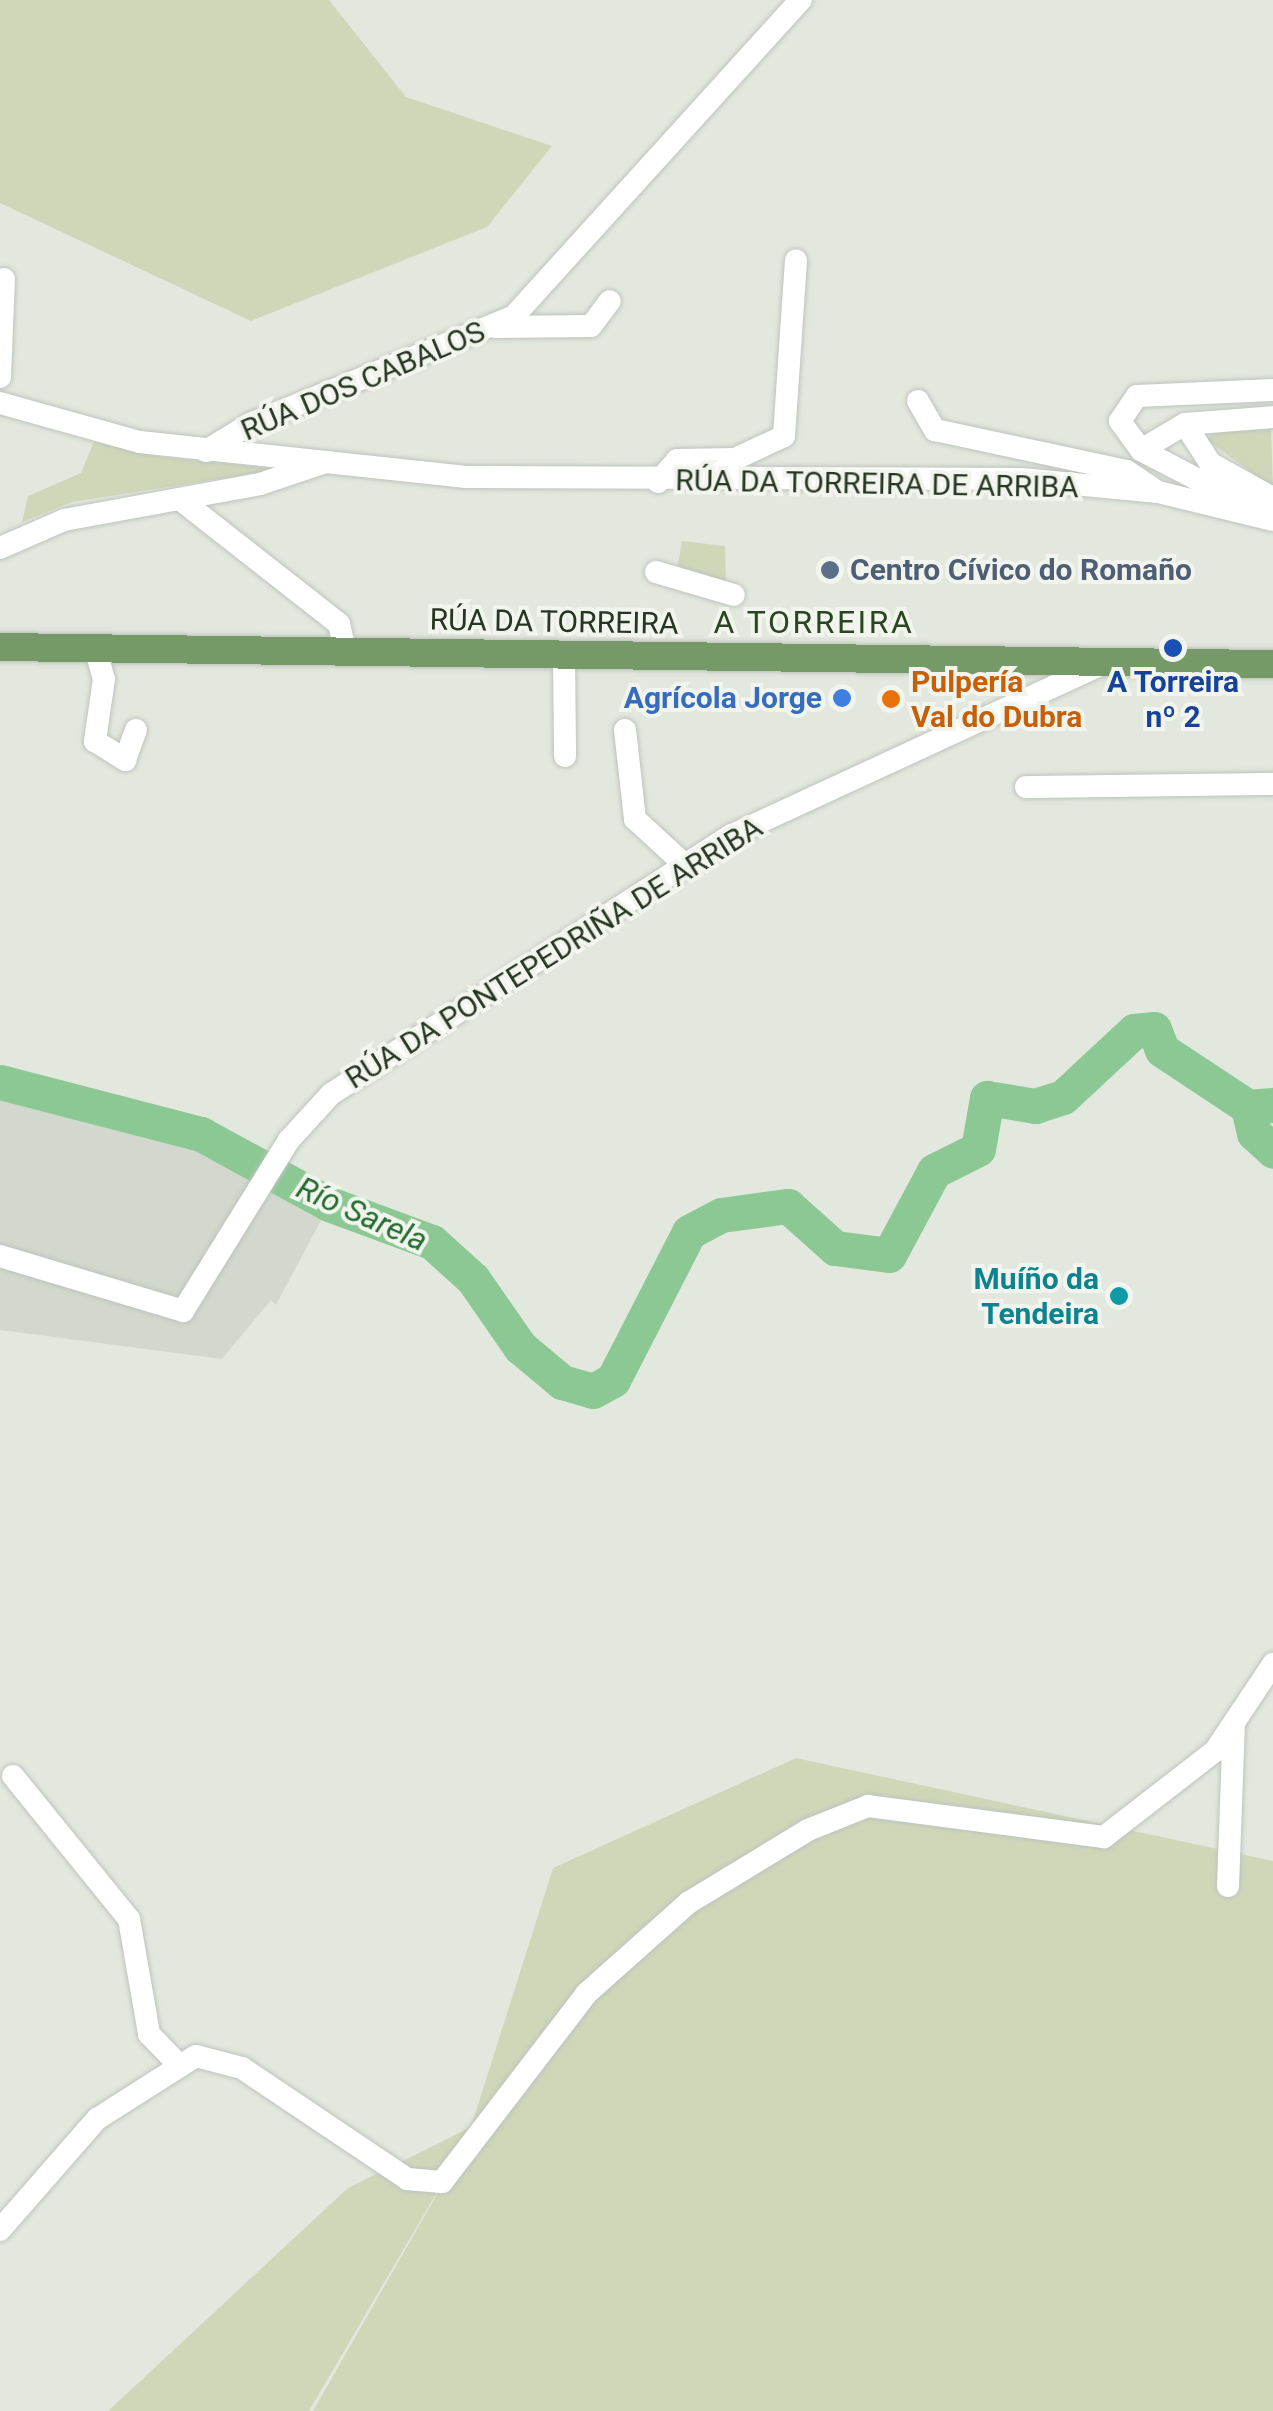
<!DOCTYPE html>
<meta charset="utf-8">
<style>
body{margin:0}
#map{position:relative;width:1273px;height:2411px;overflow:hidden;background:#e3e8de;font-family:Roboto,sans-serif}
div>[style]{position:absolute}
[style*='--x']{left:calc(var(--x)*1px);top:calc(var(--y)*1px);width:calc(var(--w)*1px);rotate:calc(var(--a)*1deg)}
.built>*{inset:0;background:#d2d8cd}
.green>*{inset:0;background:#d0d7b9}
.river>*{height:35px;margin:-17.5px;padding:0 17.5px;transform-origin:17.5px;border-radius:17.5px;background:#8bc894}
.roads{filter:drop-shadow(0 0 2px #bec3bd) drop-shadow(0 0 2px #bec3bd)}
.minor>*{height:22px;margin:-11px;padding:0 11px;transform-origin:11px;border-radius:11px;background:#fff}
.major>*{height:28px;margin:-14px;padding:0 14px;transform-origin:14px;border-radius:14px;background:#759967}
.dots>*{width:28px;height:28px;translate:-50% -50%;box-sizing:border-box;border:5px solid #f2f5ee;border-radius:50%}
span{translate:-50% -50%;white-space:nowrap;text-align:center;line-height:1.15;-webkit-text-stroke:8px #f2f5ee;paint-order:stroke}
.street-label{font-size:30px;color:#273622}
.service-label{font-size:30px;color:#4e5e75;font-weight:700}
.left{translate:0 -50%;text-align:left}
.food-label{font-size:30px;color:#c56008;font-weight:700}
.transit-label{font-size:30px;color:#164399;font-weight:700}
.shop-label{font-size:30px;color:#366cbe;font-weight:700}
.right{translate:-100% -50%;text-align:right}
.culture-label{font-size:30px;color:#0d838f;font-weight:700}
.neighbourhood-label{font-size:32px;color:#2a4620;letter-spacing:2.5px}
.water-label{font-size:32px;color:#236b2e;font-style:italic}
</style>
<div id="map">
<div class="built">
<i style="clip-path:polygon(0 1091px,189px 1138px,327px 1209px,276px 1305px,271px 1300px,222px 1359px,0 1330px)"></i>
</div>
<div class="green">
<i style="clip-path:polygon(0 0,329px 0,406px 97px,552px 146px,487px 227px,251px 321px,0 203px)"></i>
<i style="clip-path:polygon(1271px 429px,1273px 488px,1207px 440px,1215px 431px)"></i>
<i style="clip-path:polygon(94px 442px,161px 457px,281px 469px,72px 502px,22px 522px,28px 496px,81px 473px)"></i>
<i style="clip-path:polygon(682px 541px,725px 546px,726px 583px,676px 575px)"></i>
<i style="clip-path:polygon(796px 1758px,1273px 1861px,1273px 2411px,313px 2411px,481px 2117px,309px 2411px,108px 2411px,348px 2188px,471px 2127px,553px 1868px)"></i>
</div>
<div class="river">
<i style="--x:0;--y:1082;--w:208;--a:14.5"></i>
<i style="--x:201;--y:1134;--w:146;--a:28.7"></i>
<i style="--x:329;--y:1204;--w:110;--a:20.3"></i>
<i style="--x:432;--y:1242;--w:55;--a:42.1"></i>
<i style="--x:473;--y:1279;--w:83;--a:55.3"></i>
<i style="--x:520;--y:1347;--w:55;--a:39.8"></i>
<i style="--x:562;--y:1382;--w:32;--a:16"></i>
<i style="--x:593;--y:1391;--w:23;--a:-29"></i>
<i style="--x:613;--y:1380;--w:166;--a:-62.8"></i>
<i style="--x:689;--y:1232;--w:36;--a:-28"></i>
<i style="--x:721;--y:1215;--w:68;--a:-7.7"></i>
<i style="--x:788;--y:1206;--w:63;--a:41.8"></i>
<i style="--x:835;--y:1248;--w:54;--a:7.4"></i>
<i style="--x:889;--y:1255;--w:95;--a:-61.8"></i>
<i style="--x:934;--y:1171;--w:49;--a:-26.6"></i>
<i style="--x:978;--y:1149;--w:52;--a:-80"></i>
<i style="--x:987;--y:1098;--w:49;--a:9.5"></i>
<i style="--x:1035;--y:1106;--w:29;--a:-18"></i>
<i style="--x:1063;--y:1097;--w:97;--a:-42.9"></i>
<i style="--x:1134;--y:1031;--w:20;--a:-6"></i>
<i style="--x:1154;--y:1029;--w:22;--a:69"></i>
<i style="--x:1162;--y:1050;--w:103;--a:33.5"></i>
<i style="--x:1248;--y:1107;--w:25;--a:-5"></i>
<i style="--x:1248;--y:1107;--w:27;--a:77"></i>
<i style="--x:1254;--y:1133;--w:26;--a:43"></i>
</div>
<div class="roads">
<div class="minor">
<i style="--x:495;--y:327;--w:96;--a:-0.6"></i>
<i style="--x:591;--y:326;--w:31;--a:-53"></i>
<i style="--x:0;--y:377;--w:98;--a:-87.7"></i>
<i style="--x:918;--y:401;--w:34;--a:60"></i>
<i style="--x:935;--y:430;--w:196;--a:12.1"></i>
<i style="--x:1127;--y:471;--w:34;--a:34"></i>
<i style="--x:0;--y:403;--w:145;--a:15.6"></i>
<i style="--x:140;--y:442;--w:187;--a:6.1"></i>
<i style="--x:1185;--y:424;--w:46;--a:57.3"></i>
<i style="--x:1210;--y:463;--w:72;--a:29.1"></i>
<i style="--x:1141;--y:450;--w:51;--a:-30.6"></i>
<i style="--x:1185;--y:424;--w:88;--a:-4.5"></i>
<i style="--x:206;--y:451;--w:52;--a:-31.5"></i>
<i style="--x:250;--y:424;--w:285;--a:-22.2"></i>
<i style="--x:514;--y:316;--w:427;--a:-47.8"></i>
<i style="--x:658;--y:482;--w:29;--a:-49"></i>
<i style="--x:677;--y:460;--w:58;--a:-1"></i>
<i style="--x:735;--y:459;--w:54;--a:-25.1"></i>
<i style="--x:784;--y:436;--w:176;--a:-86.1"></i>
<i style="--x:181;--y:500;--w:201;--a:38.1"></i>
<i style="--x:339;--y:624;--w:28;--a:77"></i>
<i style="--x:1260;--y:512;--w:134;--a:-152.5"></i>
<i style="--x:1141;--y:450;--w:36;--a:-126"></i>
<i style="--x:1120;--y:421;--w:30;--a:-56"></i>
<i style="--x:1137;--y:396;--w:136;--a:-2.5"></i>
<i style="--x:0;--y:548;--w:70;--a:-23.6"></i>
<i style="--x:64;--y:520;--w:199;--a:-10.4"></i>
<i style="--x:260;--y:484;--w:70;--a:-18.4"></i>
<i style="--x:326;--y:462;--w:141;--a:6.1"></i>
<i style="--x:466;--y:477;--w:555;--a:0.21"></i>
<i style="--x:1021;--y:479;--w:138;--a:5.4"></i>
<i style="--x:1158;--y:492;--w:118;--a:13.7"></i>
<i style="--x:656;--y:572;--w:81;--a:16.4"></i>
<i style="--x:95;--y:648;--w:32;--a:74"></i>
<i style="--x:104;--y:679;--w:63;--a:98.3"></i>
<i style="--x:95;--y:741;--w:36;--a:32"></i>
<i style="--x:125;--y:760;--w:32;--a:-70"></i>
<i style="--x:564;--y:654;--w:102;--a:89.4"></i>
<i style="--x:625;--y:730;--w:90;--a:83.6"></i>
<i style="--x:635;--y:819;--w:67;--a:42.6"></i>
<i style="--x:1026;--y:787;--w:247;--a:-0.7"></i>
<i style="--x:0;--y:1256;--w:191;--a:16.7"></i>
<i style="--x:183;--y:1311;--w:201;--a:-58.2"></i>
<i style="--x:289;--y:1140;--w:62;--a:-47.6"></i>
<i style="--x:331;--y:1094;--w:477;--a:-32.9"></i>
<i style="--x:732;--y:835;--w:413;--a:-24.8"></i>
<i style="--x:13;--y:1776;--w:184;--a:51"></i>
<i style="--x:129;--y:1919;--w:117;--a:80.1"></i>
<i style="--x:149;--y:2034;--w:37;--a:46"></i>
<i style="--x:1228;--y:1886;--w:160;--a:-87.9"></i>
<i style="--x:0;--y:2230;--w:147;--a:-48.9"></i>
<i style="--x:97;--y:2119;--w:117;--a:-32.5"></i>
<i style="--x:196;--y:2056;--w:48;--a:14.6"></i>
<i style="--x:242;--y:2068;--w:199;--a:33.9"></i>
<i style="--x:407;--y:2179;--w:35;--a:5"></i>
<i style="--x:442;--y:2182;--w:237;--a:-52.5"></i>
<i style="--x:586;--y:1994;--w:137;--a:-41.7"></i>
<i style="--x:688;--y:1903;--w:140;--a:-31.3"></i>
<i style="--x:808;--y:1830;--w:65;--a:-21.8"></i>
<i style="--x:868;--y:1806;--w:238;--a:7.5"></i>
<i style="--x:1104;--y:1837;--w:140;--a:-37.8"></i>
<i style="--x:1215;--y:1751;--w:105;--a:-56.3"></i>
</div>
<div class="major">
<i style="--x:0;--y:647;--w:1273;--a:0.77"></i>
</div>
</div>
<div class="dots">
<i style="left:830px;top:570px;background:#5c6f8a"></i>
<i style="left:1173px;top:648px;background:#1a4fb4"></i>
<i style="left:842px;top:698px;background:#3f7fe0"></i>
<i style="left:891px;top:699px;background:#e8710a"></i>
<i style="left:1119px;top:1296px;background:#0f9aa8"></i>
</div>
<div class="street-label">
<span style="left:363px;top:381px;rotate:-23deg">RÚA DOS CABALOS</span>
<span style="left:877px;top:484px;rotate:1deg">RÚA DA TORREIRA DE ARRIBA</span>
<span style="left:554px;top:622px;rotate:1deg">RÚA DA TORREIRA</span>
<span style="left:554px;top:953px;rotate:-32deg">RÚA DA PONTEPEDRIÑA DE ARRIBA</span>
</div>
<div class="service-label">
<span class="left" style="left:850px;top:570px">Centro Cívico do Romaño</span>
</div>
<div class="food-label">
<span class="left" style="left:911px;top:699px">Pulpería<br>Val do Dubra</span>
</div>
<div class="transit-label">
<span style="left:1173px;top:699px">A Torreira<br>nº 2</span>
</div>
<div class="shop-label">
<span class="right" style="left:822px;top:698px">Agrícola Jorge</span>
</div>
<div class="culture-label">
<span class="right" style="left:1099px;top:1296px">Muíño da<br>Tendeira</span>
</div>
<div class="neighbourhood-label">
<span style="left:814px;top:622px">A TORREIRA</span>
</div>
<div class="water-label">
<span style="left:362px;top:1214px;rotate:24deg">Río Sarela</span>
</div>
</div>
